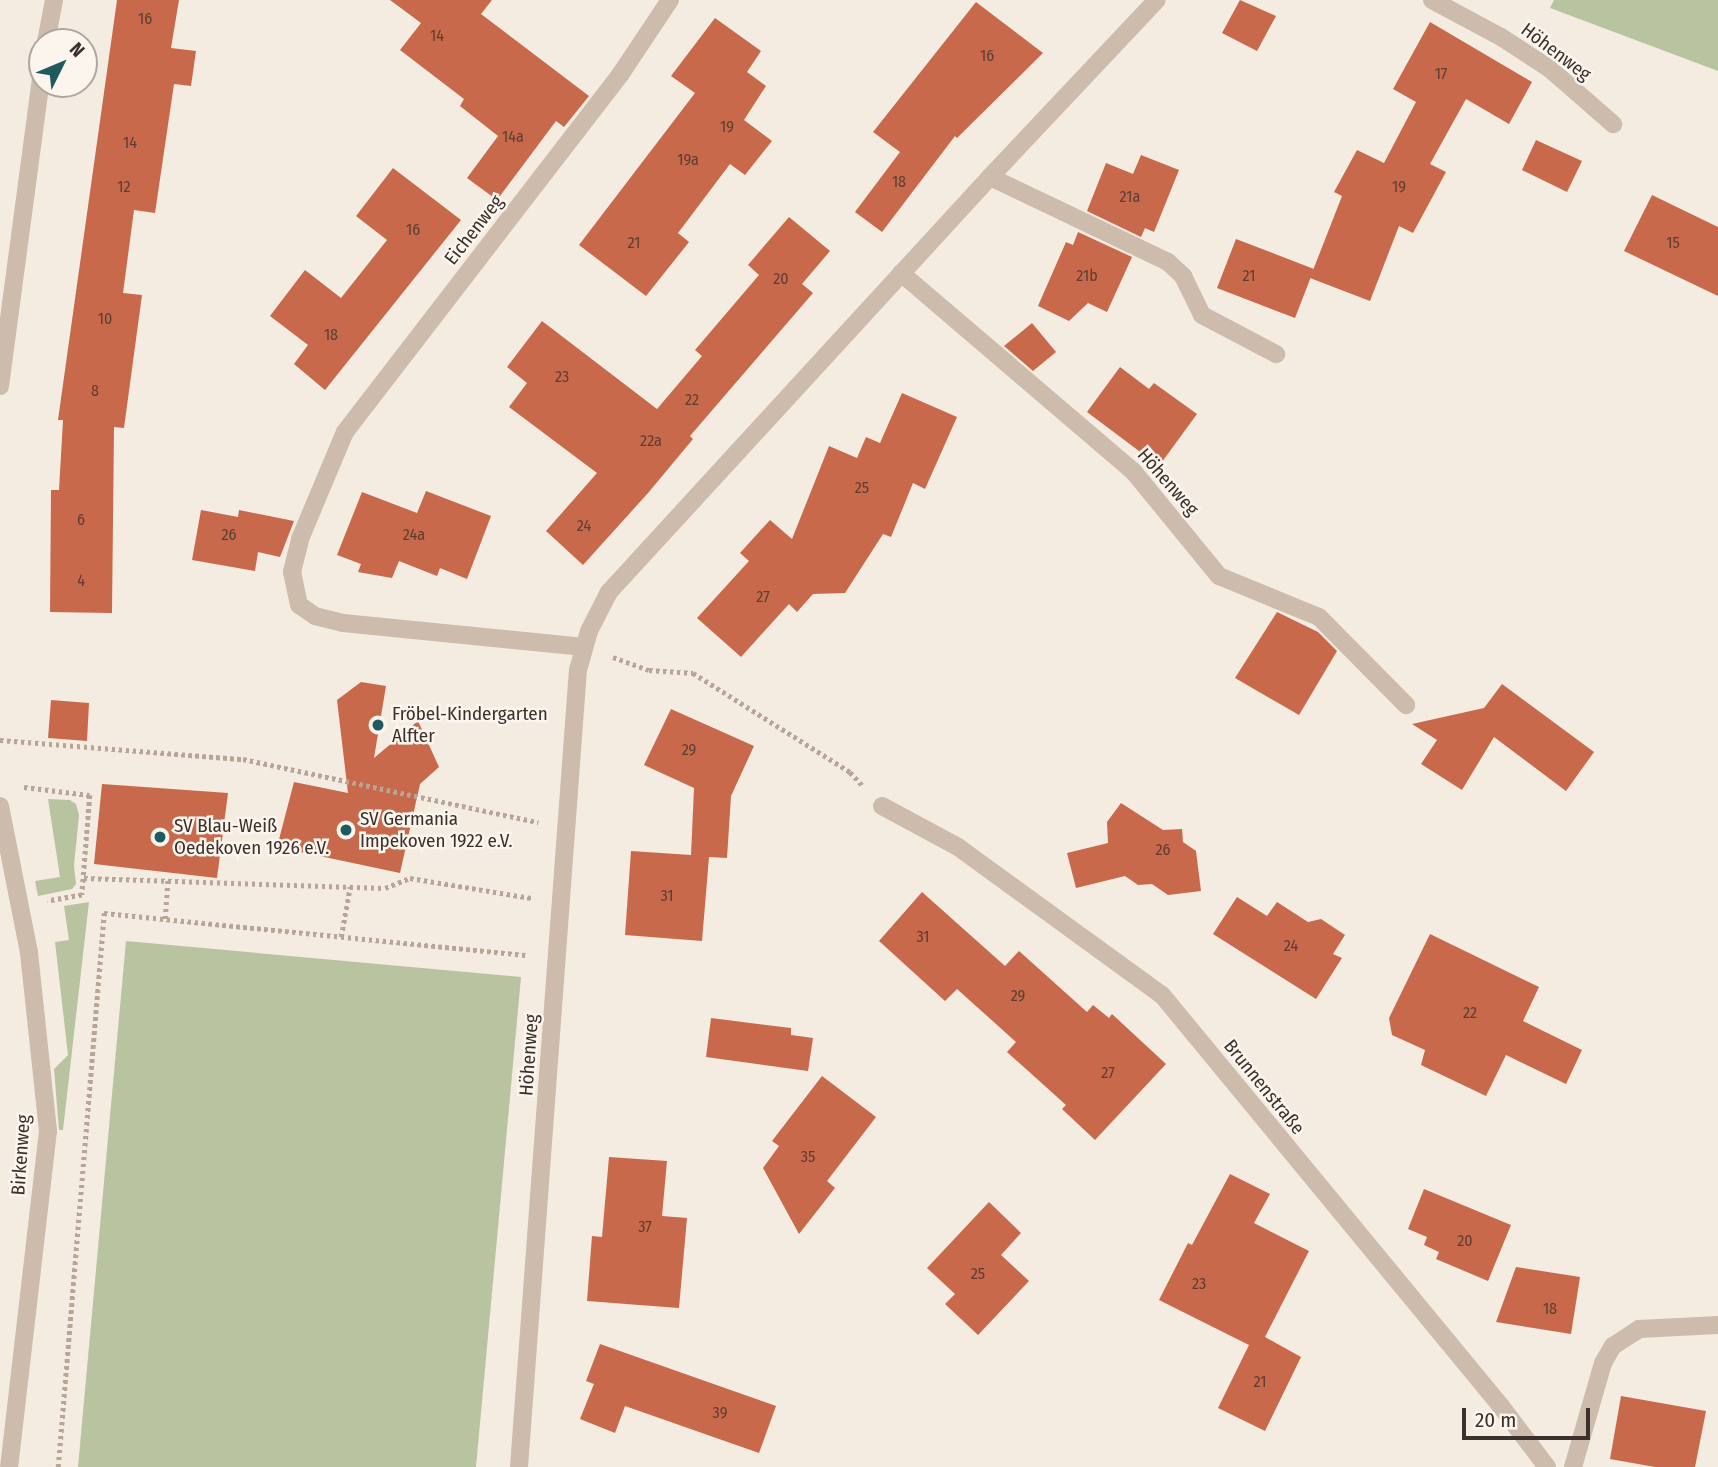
<!DOCTYPE html>
<meta charset="utf-8">
<style>
body{margin:0}
#map{position:relative;width:1718px;height:1467px;overflow:hidden;background:#f4ebe1;font-family:"Fira Sans Condensed",sans-serif}
div>[style]{position:absolute}
[style*='--x']{left:calc(var(--x)*1px);top:calc(var(--y)*1px);width:calc(var(--w)*1px);rotate:calc(var(--a)*1deg)}
.green>*{inset:0;background:#b8c4a0}
.building>*{inset:0;background:#c8694b}
.path>*{height:4.5px;margin-top:-2.25px;transform-origin:0;background:repeating-linear-gradient(90deg,#b9a596 0 3.5px,transparent 0 7px)}
.minor>*{height:18px;margin:-9px;padding:0 9px;transform-origin:9px;border-radius:9px;background:#cdbbac}
.dots>*{width:19px;height:19px;translate:-50% -50%;box-sizing:border-box;border:4px solid #fbf5ee;border-radius:50%}
span{translate:-50% -50%;white-space:nowrap;text-align:center;line-height:1.15;-webkit-text-stroke:5px #fbf5ee;paint-order:stroke}
.number-label{font-size:16px;color:#5e3e33}
.number-label span{-webkit-text-stroke-width:0}
.street-label{font-size:19px;color:#3b302b}
.poi-label{font-size:19px;color:#3b302b}
.left{translate:0 -50%;text-align:left}
.north{position:absolute;left:28px;top:28px;width:70px;height:70px;box-sizing:border-box;background:#fbf5ee;border:2px solid #aea6a0;border-radius:50%;rotate:47deg;font-size:19px;font-weight:700;line-height:28px;text-align:center;color:#3b302b}
.north::after{content:'';display:block;margin:auto;width:24px;height:32px;background:#1f5a5e;clip-path:polygon(50% 0,100% 100%,50% 72%,0 100%)}
.scale{position:absolute;left:1462px;top:1408px;width:128px;height:32px;box-sizing:border-box;border:4px solid #3b302b;border-top:0;padding-left:9px;font-size:21px;line-height:24px;white-space:nowrap;color:#3b302b;-webkit-text-stroke:5px #fbf5ee;paint-order:stroke}
</style>
<div id="map">
<div class="green">
<i style="clip-path:polygon(1554px 0,1718px 0,1718px 71px,1550px 8px)"></i>
<i style="clip-path:polygon(48px 799px,70px 800px,76px 804px,79px 815px,74px 866px,76px 884px,72px 889px,38px 896px,35px 881px,60px 877px)"></i>
<i style="clip-path:polygon(89px 902px,63px 1130px,59px 1130px,54px 1069px,68px 1055px,55px 942px,69px 940px,64px 906px)"></i>
<i style="clip-path:polygon(126px 941px,521px 977px,476px 1467px,78px 1467px)"></i>
</div>
<div class="building">
<i style="clip-path:polygon(117px 0,179px 0,171px 48px,196px 51px,191px 86px,174px 84px,155px 213px,134px 210px,123px 293px,142px 295px,124px 428px,114px 427px,112px 613px,50px 612px,51px 490px,59px 490px,63px 420px,58px 420px)"></i>
<i style="clip-path:polygon(390px 0,492px 0,481px 14px,589px 96px,564px 127px,556px 121px,497px 200px,467px 178px,498px 136px,460px 106px,464px 99px,400px 50px,421px 23px)"></i>
<i style="clip-path:polygon(1240px 0,1276px 16px,1257px 51px,1222px 33px)"></i>
<i style="clip-path:polygon(976px 2px,1043px 53px,957px 138px,955px 136px,882px 232px,855px 212px,900px 152px,873px 132px)"></i>
<i style="clip-path:polygon(715px 18px,761px 51px,747px 72px,766px 86px,744px 120px,772px 141px,745px 175px,730px 164px,678px 233px,689px 242px,646px 296px,579px 245px,695px 93px,671px 76px)"></i>
<i style="clip-path:polygon(1430px 22px,1532px 82px,1509px 124px,1466px 99px,1430px 164px,1446px 172px,1413px 233px,1399px 226px,1370px 301px,1310px 278px,1342px 196px,1334px 192px,1357px 150px,1384px 163px,1416px 102px,1393px 89px)"></i>
<i style="clip-path:polygon(1536px 140px,1582px 161px,1567px 192px,1522px 170px)"></i>
<i style="clip-path:polygon(1141px 155px,1179px 170px,1154px 232px,1145px 228px,1141px 237px,1087px 211px,1106px 163px,1133px 174px)"></i>
<i style="clip-path:polygon(393px 168px,461px 220px,325px 390px,294px 364px,308px 345px,270px 316px,305px 270px,341px 298px,387px 240px,356px 216px)"></i>
<i style="clip-path:polygon(1652px 195px,1718px 227px,1718px 296px,1624px 251px)"></i>
<i style="clip-path:polygon(789px 217px,830px 251px,802px 284px,813px 293px,690px 436px,693px 439px,648px 493px,583px 565px,546px 531px,597px 473px,509px 407px,527px 383px,507px 367px,542px 321px,657px 409px,702px 356px,695px 350px,759px 275px,748px 265px)"></i>
<i style="clip-path:polygon(1078px 232px,1132px 257px,1107px 312px,1088px 303px,1069px 321px,1038px 306px,1066px 242px,1073px 245px)"></i>
<i style="clip-path:polygon(1236px 239px,1314px 269px,1295px 318px,1217px 288px)"></i>
<i style="clip-path:polygon(1032px 323px,1056px 352px,1033px 371px,1004px 346px)"></i>
<i style="clip-path:polygon(1120px 367px,1149px 389px,1154px 383px,1197px 414px,1159px 466px,1087px 412px)"></i>
<i style="clip-path:polygon(902px 393px,957px 417px,925px 489px,913px 483px,891px 537px,883px 534px,845px 593px,813px 594px,797px 612px,789px 604px,741px 657px,697px 618px,749px 561px,740px 553px,770px 520px,792px 539px,829px 446px,857px 458px,866px 437px,880px 443px)"></i>
<i style="clip-path:polygon(426px 491px,491px 516px,467px 579px,440px 568px,437px 576px,399px 561px,392px 578px,358px 572px,361px 564px,337px 555px,362px 492px,417px 513px)"></i>
<i style="clip-path:polygon(201px 510px,238px 517px,239px 510px,294px 521px,280px 557px,258px 552px,255px 571px,192px 560px)"></i>
<i style="clip-path:polygon(1277px 612px,1318px 632px,1337px 651px,1299px 715px,1235px 678px)"></i>
<i style="clip-path:polygon(361px 682px,386px 686px,374px 758px,418px 721px,439px 767px,420px 784px,400px 873px,277px 847px,294px 782px,348px 793px,337px 700px)"></i>
<i style="clip-path:polygon(1502px 684px,1594px 752px,1566px 791px,1494px 737px,1462px 790px,1421px 764px,1437px 740px,1412px 724px,1484px 708px)"></i>
<i style="clip-path:polygon(51px 700px,89px 703px,87px 741px,48px 738px)"></i>
<i style="clip-path:polygon(671px 709px,754px 746px,731px 796px,727px 858px,709px 857px,702px 941px,625px 935px,631px 851px,691px 855px,694px 788px,644px 765px)"></i>
<i style="clip-path:polygon(102px 784px,228px 793px,217px 878px,94px 864px)"></i>
<i style="clip-path:polygon(1121px 803px,1163px 830px,1182px 829px,1183px 842px,1196px 851px,1201px 891px,1168px 895px,1152px 884px,1138px 885px,1125px 876px,1076px 888px,1067px 853px,1108px 843px,1107px 822px)"></i>
<i style="clip-path:polygon(922px 892px,1005px 966px,1019px 951px,1087px 1012px,1093px 1005px,1109px 1018px,1112px 1014px,1166px 1064px,1095px 1140px,1062px 1109px,1066px 1105px,1007px 1052px,1016px 1042px,957px 989px,945px 1001px,879px 941px)"></i>
<i style="clip-path:polygon(1237px 897px,1267px 916px,1277px 902px,1308px 922px,1321px 919px,1345px 935px,1333px 954px,1342px 958px,1316px 999px,1213px 934px)"></i>
<i style="clip-path:polygon(1430px 934px,1539px 987px,1523px 1021px,1582px 1050px,1566px 1084px,1506px 1055px,1486px 1096px,1421px 1065px,1425px 1050px,1392px 1035px,1389px 1018px)"></i>
<i style="clip-path:polygon(711px 1018px,791px 1028px,791px 1035px,813px 1038px,808px 1071px,706px 1057px)"></i>
<i style="clip-path:polygon(822px 1076px,876px 1117px,827px 1181px,835px 1188px,799px 1234px,763px 1168px,779px 1146px,772px 1141px)"></i>
<i style="clip-path:polygon(609px 1157px,667px 1161px,662px 1216px,687px 1218px,679px 1308px,587px 1301px,592px 1236px,602px 1237px)"></i>
<i style="clip-path:polygon(1230px 1174px,1270px 1194px,1254px 1223px,1309px 1251px,1265px 1337px,1301px 1357px,1265px 1431px,1218px 1408px,1249px 1345px,1159px 1300px,1188px 1243px,1192px 1245px)"></i>
<i style="clip-path:polygon(1424px 1189px,1511px 1225px,1488px 1281px,1436px 1259px,1439px 1252px,1424px 1245px,1427px 1237px,1408px 1229px)"></i>
<i style="clip-path:polygon(989px 1202px,1021px 1233px,1001px 1255px,1029px 1281px,978px 1335px,945px 1304px,955px 1294px,927px 1268px)"></i>
<i style="clip-path:polygon(1516px 1267px,1580px 1277px,1571px 1334px,1496px 1322px)"></i>
<i style="clip-path:polygon(600px 1344px,776px 1406px,759px 1453px,625px 1406px,615px 1433px,580px 1419px,594px 1384px,586px 1381px)"></i>
<i style="clip-path:polygon(1621px 1396px,1706px 1411px,1695px 1467px,1655px 1467px,1610px 1459px)"></i>
</div>
<div class="path">
<i style="--x:613;--y:657;--w:38;--a:20"></i>
<i style="--x:649;--y:670;--w:44;--a:3.9"></i>
<i style="--x:693;--y:673;--w:186;--a:32.2"></i>
<i style="--x:850;--y:772;--w:18;--a:47"></i>
<i style="--x:0;--y:740;--w:244;--a:4.5"></i>
<i style="--x:243;--y:759;--w:302;--a:12.1"></i>
<i style="--x:24;--y:787;--w:66;--a:6.9"></i>
<i style="--x:90;--y:795;--w:100;--a:94.6"></i>
<i style="--x:82;--y:895;--w:35;--a:170"></i>
<i style="--x:84;--y:878;--w:301;--a:1.9"></i>
<i style="--x:385;--y:888;--w:27;--a:-22"></i>
<i style="--x:410;--y:878;--w:123;--a:9.4"></i>
<i style="--x:165;--y:919;--w:39;--a:-86"></i>
<i style="--x:341;--y:937;--w:51;--a:-79.8"></i>
<i style="--x:58;--y:1467;--w:556;--a:-85.25"></i>
<i style="--x:104;--y:913;--w:425;--a:5.7"></i>
</div>
<div class="minor">
<i style="--x:1432;--y:0;--w:78;--a:28.2"></i>
<i style="--x:1501;--y:37;--w:59;--a:33.1"></i>
<i style="--x:1550;--y:69;--w:84;--a:41.1"></i>
<i style="--x:46;--y:42;--w:43;--a:-79.2"></i>
<i style="--x:990;--y:177;--w:197;--a:25.5"></i>
<i style="--x:1168;--y:262;--w:21;--a:43"></i>
<i style="--x:1183;--y:276;--w:43;--a:64"></i>
<i style="--x:1202;--y:315;--w:84;--a:27.8"></i>
<i style="--x:901;--y:273;--w:305;--a:40.5"></i>
<i style="--x:1133;--y:471;--w:136;--a:50.7"></i>
<i style="--x:1219;--y:576;--w:108;--a:22.3"></i>
<i style="--x:1319;--y:617;--w:124;--a:45.3"></i>
<i style="--x:0;--y:386;--w:317;--a:-82.4"></i>
<i style="--x:584;--y:647;--w:242;--a:-174.3"></i>
<i style="--x:343;--y:623;--w:29;--a:-166"></i>
<i style="--x:315;--y:616;--w:19;--a:-145"></i>
<i style="--x:299;--y:605;--w:34;--a:-102"></i>
<i style="--x:292;--y:572;--w:34;--a:-76"></i>
<i style="--x:300;--y:539;--w:116;--a:-67.2"></i>
<i style="--x:345;--y:432;--w:451;--a:-52.4"></i>
<i style="--x:620;--y:75;--w:90;--a:-56.3"></i>
<i style="--x:0;--y:806;--w:150;--a:78.8"></i>
<i style="--x:29;--y:953;--w:179;--a:83.9"></i>
<i style="--x:48;--y:1131;--w:338;--a:96.6"></i>
<i style="--x:882;--y:806;--w:86;--a:28.3"></i>
<i style="--x:958;--y:847;--w:252;--a:36"></i>
<i style="--x:1162;--y:995;--w:531;--a:50.5"></i>
<i style="--x:1500;--y:1405;--w:78;--a:52.8"></i>
<i style="--x:519;--y:1467;--w:799;--a:-85.77"></i>
<i style="--x:578;--y:670;--w:41;--a:-74.2"></i>
<i style="--x:589;--y:631;--w:44;--a:-62.9"></i>
<i style="--x:609;--y:592;--w:563;--a:-47.45"></i>
<i style="--x:990;--y:177;--w:243;--a:-46.7"></i>
<i style="--x:1573;--y:1467;--w:108;--a:-73.9"></i>
<i style="--x:1603;--y:1363;--w:20;--a:-60"></i>
<i style="--x:1613;--y:1346;--w:31;--a:-33"></i>
<i style="--x:1639;--y:1329;--w:79;--a:-2.9"></i>
</div>
<div class="dots">
<i style="left:378px;top:725px;background:#1f5a5e"></i>
<i style="left:346px;top:830px;background:#1f5a5e"></i>
<i style="left:160px;top:837px;background:#1f5a5e"></i>
</div>
<div class="number-label">
<span style="left:145px;top:19px">16</span>
<span style="left:437px;top:36px">14</span>
<span style="left:987px;top:56px">16</span>
<span style="left:1441px;top:74px">17</span>
<span style="left:727px;top:127px">19</span>
<span style="left:513px;top:137px">14a</span>
<span style="left:130px;top:143px">14</span>
<span style="left:688px;top:160px">19a</span>
<span style="left:899px;top:182px">18</span>
<span style="left:124px;top:187px">12</span>
<span style="left:1399px;top:187px">19</span>
<span style="left:1130px;top:197px">21a</span>
<span style="left:413px;top:230px">16</span>
<span style="left:634px;top:243px">21</span>
<span style="left:1673px;top:243px">15</span>
<span style="left:1087px;top:276px">21b</span>
<span style="left:1249px;top:276px">21</span>
<span style="left:781px;top:279px">20</span>
<span style="left:105px;top:319px">10</span>
<span style="left:331px;top:335px">18</span>
<span style="left:562px;top:377px">23</span>
<span style="left:95px;top:391px">8</span>
<span style="left:692px;top:400px">22</span>
<span style="left:651px;top:441px">22a</span>
<span style="left:862px;top:488px">25</span>
<span style="left:81px;top:520px">6</span>
<span style="left:584px;top:526px">24</span>
<span style="left:229px;top:535px">26</span>
<span style="left:414px;top:535px">24a</span>
<span style="left:81px;top:581px">4</span>
<span style="left:763px;top:597px">27</span>
<span style="left:689px;top:750px">29</span>
<span style="left:1163px;top:850px">26</span>
<span style="left:667px;top:896px">31</span>
<span style="left:923px;top:937px">31</span>
<span style="left:1291px;top:946px">24</span>
<span style="left:1018px;top:996px">29</span>
<span style="left:1470px;top:1013px">22</span>
<span style="left:1108px;top:1073px">27</span>
<span style="left:808px;top:1157px">35</span>
<span style="left:645px;top:1227px">37</span>
<span style="left:1465px;top:1241px">20</span>
<span style="left:978px;top:1274px">25</span>
<span style="left:1199px;top:1284px">23</span>
<span style="left:1550px;top:1309px">18</span>
<span style="left:1260px;top:1382px">21</span>
<span style="left:720px;top:1413px">39</span>
</div>
<div class="street-label">
<span style="left:1556px;top:52px;rotate:37deg">Höhenweg</span>
<span style="left:474px;top:230px;rotate:-52deg">Eichenweg</span>
<span style="left:1168px;top:482px;rotate:49deg">Höhenweg</span>
<span style="left:529px;top:1055px;rotate:-86deg">Höhenweg</span>
<span style="left:1264px;top:1087px;rotate:51deg">Brunnenstraße</span>
<span style="left:21px;top:1155px;rotate:-86deg">Birkenweg</span>
</div>
<div class="poi-label">
<span class="left" style="left:392px;top:725px">Fröbel-Kindergarten<br>Alfter</span>
<span class="left" style="left:360px;top:830px">SV Germania<br>Impekoven 1922 e.V.</span>
<span class="left" style="left:174px;top:837px">SV Blau-Weiß<br>Oedekoven 1926 e.V.</span>
</div>
<div class="north">N</div>
<div class="scale">20 m</div>
</div>
